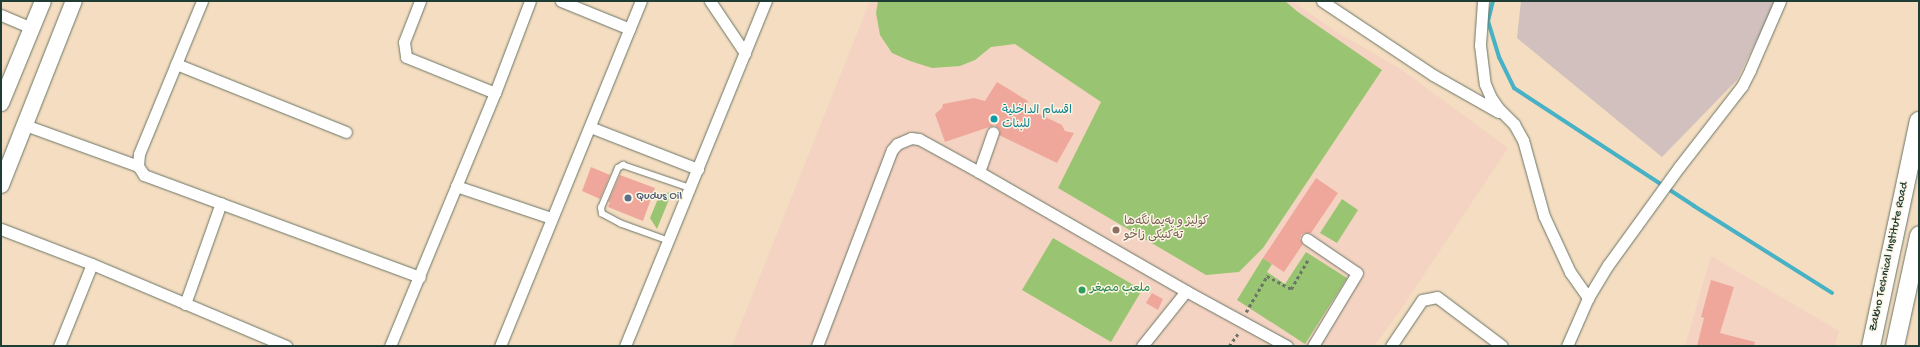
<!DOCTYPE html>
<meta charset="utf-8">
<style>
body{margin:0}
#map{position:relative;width:1920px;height:347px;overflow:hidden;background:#f4ddc1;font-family:"Gochi Hand","Playpen Sans Arabic",sans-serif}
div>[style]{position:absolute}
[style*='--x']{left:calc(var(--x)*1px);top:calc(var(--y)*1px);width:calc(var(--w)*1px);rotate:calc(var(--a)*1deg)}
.built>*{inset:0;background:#f5d3c2}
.industrial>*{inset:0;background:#d1c0bd}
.green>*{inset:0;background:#99c572}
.stream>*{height:4px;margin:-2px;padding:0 2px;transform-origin:2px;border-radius:2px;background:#47b1c5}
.building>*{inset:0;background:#f0a79b}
.path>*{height:2.5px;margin-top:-1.25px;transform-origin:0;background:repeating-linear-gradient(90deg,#6a7565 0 3px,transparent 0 6px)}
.roads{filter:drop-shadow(0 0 1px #6a7565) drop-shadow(0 0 1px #6a7565)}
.service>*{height:5.5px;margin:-2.75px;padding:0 2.75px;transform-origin:2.75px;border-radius:2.75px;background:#fff}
.minor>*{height:11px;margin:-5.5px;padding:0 5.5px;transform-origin:5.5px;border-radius:5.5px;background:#fff}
.secondary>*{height:16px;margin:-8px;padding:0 8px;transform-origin:8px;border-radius:8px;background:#fff}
.primary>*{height:18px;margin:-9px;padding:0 9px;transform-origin:9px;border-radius:9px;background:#fff}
.dots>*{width:11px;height:11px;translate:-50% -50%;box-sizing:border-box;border:2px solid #fcf5e5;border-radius:50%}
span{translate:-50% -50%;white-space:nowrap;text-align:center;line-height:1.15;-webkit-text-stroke:3px #fcf5e5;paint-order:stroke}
.culture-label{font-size:12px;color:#0d838f}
.left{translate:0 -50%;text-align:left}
.service-label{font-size:12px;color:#4e5e75}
.education-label{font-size:12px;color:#785e54}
.street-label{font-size:12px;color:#1f3d34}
.leisure-label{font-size:12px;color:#27864d}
.frame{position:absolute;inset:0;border:2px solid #1f3d34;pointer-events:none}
</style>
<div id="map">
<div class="built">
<i style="clip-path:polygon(870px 1px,1292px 1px,1335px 31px,1402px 70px,1508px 148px,1402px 308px,1374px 346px,732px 346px)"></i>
<i style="clip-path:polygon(1711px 256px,1839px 331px,1835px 346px,1685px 346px)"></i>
</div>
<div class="industrial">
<i style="clip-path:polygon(1521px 1px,1776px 1px,1737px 80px,1662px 157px,1517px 38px)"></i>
</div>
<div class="green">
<i style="clip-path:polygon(878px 1px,1285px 1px,1298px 12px,1382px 70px,1263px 248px,1239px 272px,1206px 275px,1058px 188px,1101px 102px,1015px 44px,991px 47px,975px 60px,960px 66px,932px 68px,910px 61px,892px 53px,880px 35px,876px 13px)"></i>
<i style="clip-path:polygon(672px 192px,657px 229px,650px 218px,660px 194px)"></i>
<i style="clip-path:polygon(1342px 199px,1358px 210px,1337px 243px,1320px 233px)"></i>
<i style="clip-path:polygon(1053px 238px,1142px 290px,1111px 342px,1022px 290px)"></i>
<i style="clip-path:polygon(1306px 252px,1347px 278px,1305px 344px,1237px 300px,1263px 258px,1272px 264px,1267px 272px,1285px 284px)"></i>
</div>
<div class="stream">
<i style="--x:1493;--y:1;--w:21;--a:104"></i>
<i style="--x:1488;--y:21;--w:38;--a:73"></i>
<i style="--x:1499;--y:57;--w:34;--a:64"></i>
<i style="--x:1514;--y:88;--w:215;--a:33.2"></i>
<i style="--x:1694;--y:206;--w:163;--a:32.2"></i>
</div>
<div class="building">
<i style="clip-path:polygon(997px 82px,1028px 101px,1024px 114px,1037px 113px,1062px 125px,1065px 131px,1074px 133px,1057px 163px,999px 135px,1000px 130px,995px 125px,945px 142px,935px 114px,942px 108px,943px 104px,974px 98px,985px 101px)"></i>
<i style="clip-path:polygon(591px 167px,610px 175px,600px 199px,582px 191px)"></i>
<i style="clip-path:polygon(620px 175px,655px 188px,643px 221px,608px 207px,610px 202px,608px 202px)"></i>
<i style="clip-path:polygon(1316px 178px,1338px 193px,1311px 233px,1304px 233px,1301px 235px,1300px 239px,1303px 244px,1284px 272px,1263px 258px)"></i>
<i style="clip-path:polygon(1711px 280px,1734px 287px,1720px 333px,1755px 342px,1754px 346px,1697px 346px,1704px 318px,1701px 317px)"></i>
<i style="clip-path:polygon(1152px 293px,1163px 299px,1158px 310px,1146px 303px)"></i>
</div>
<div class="path">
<i style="--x:1246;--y:312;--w:42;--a:-59.7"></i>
<i style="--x:1267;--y:276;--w:27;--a:28"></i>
<i style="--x:1291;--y:289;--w:34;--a:-60"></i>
<i style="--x:1229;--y:346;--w:17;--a:-54"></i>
</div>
<div class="roads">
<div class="service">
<i style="--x:668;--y:241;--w:50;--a:-160.1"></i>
<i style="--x:621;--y:224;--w:21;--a:-152"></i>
<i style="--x:602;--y:214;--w:6;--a:-99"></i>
<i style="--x:601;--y:208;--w:43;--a:-67"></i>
<i style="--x:618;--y:168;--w:6;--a:-31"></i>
<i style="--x:623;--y:165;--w:71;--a:18.9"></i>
</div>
<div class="minor">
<i style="--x:202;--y:1;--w:165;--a:112.4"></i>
<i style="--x:139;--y:154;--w:12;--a:95"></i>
<i style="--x:138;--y:166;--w:11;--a:56"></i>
<i style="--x:144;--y:175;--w:294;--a:20.3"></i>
<i style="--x:420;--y:1;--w:44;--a:111.3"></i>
<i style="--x:404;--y:42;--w:15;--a:82"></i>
<i style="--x:406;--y:57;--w:96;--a:22"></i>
<i style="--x:561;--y:1;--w:74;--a:22.1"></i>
<i style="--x:710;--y:1;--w:63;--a:56.1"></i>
<i style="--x:1322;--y:1;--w:133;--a:33.7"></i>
<i style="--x:1433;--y:75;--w:75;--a:29.6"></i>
<i style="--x:1483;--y:1;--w:44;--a:93.9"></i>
<i style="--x:1480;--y:45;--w:39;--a:83"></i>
<i style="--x:1485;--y:84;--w:13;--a:67"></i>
<i style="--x:1490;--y:96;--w:14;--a:56"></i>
<i style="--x:1498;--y:108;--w:23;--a:45"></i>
<i style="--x:1514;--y:124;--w:18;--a:61"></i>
<i style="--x:1523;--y:140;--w:79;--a:74.6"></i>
<i style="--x:1544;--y:216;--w:62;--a:65.1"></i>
<i style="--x:1570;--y:272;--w:32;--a:55"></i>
<i style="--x:1;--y:15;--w:34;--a:23"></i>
<i style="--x:176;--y:64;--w:183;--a:21.8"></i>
<i style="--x:25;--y:125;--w:120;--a:19.9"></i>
<i style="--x:590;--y:127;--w:116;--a:21.3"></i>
<i style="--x:979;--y:172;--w:42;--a:-70.7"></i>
<i style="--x:456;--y:186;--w:100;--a:18.6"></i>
<i style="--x:1;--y:229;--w:97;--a:21"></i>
<i style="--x:92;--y:264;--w:211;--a:22.9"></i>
<i style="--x:1307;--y:239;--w:60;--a:34.2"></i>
<i style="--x:1357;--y:273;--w:85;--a:121.1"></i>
<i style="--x:185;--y:304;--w:107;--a:-70.4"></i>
<i style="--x:59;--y:346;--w:88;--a:-68.1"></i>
<i style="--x:390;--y:346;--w:274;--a:-67.5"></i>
<i style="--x:495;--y:93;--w:98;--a:-69.2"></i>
<i style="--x:500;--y:346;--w:373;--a:-67.8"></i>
<i style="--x:625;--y:346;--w:373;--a:-67.8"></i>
<i style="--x:817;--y:346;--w:210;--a:-69.1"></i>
<i style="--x:892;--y:150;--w:8;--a:-50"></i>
<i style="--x:897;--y:144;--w:15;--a:-23"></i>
<i style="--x:911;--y:138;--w:8;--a:7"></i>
<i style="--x:919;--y:139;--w:68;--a:28.8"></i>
<i style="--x:979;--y:172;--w:239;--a:29.9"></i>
<i style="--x:1186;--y:291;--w:115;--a:28.6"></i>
<i style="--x:1142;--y:346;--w:70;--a:-51.3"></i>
<i style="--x:1391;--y:346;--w:55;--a:-56"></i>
<i style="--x:1422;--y:300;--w:15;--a:-11"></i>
<i style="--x:1437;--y:297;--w:81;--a:37"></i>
<i style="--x:1567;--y:346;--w:52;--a:-66.4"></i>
<i style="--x:1588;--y:298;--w:39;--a:-59"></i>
<i style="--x:1608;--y:265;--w:121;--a:-54.1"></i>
<i style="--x:1679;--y:167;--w:103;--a:-52.1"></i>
<i style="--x:1742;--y:86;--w:18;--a:-63"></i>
<i style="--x:1750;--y:70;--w:75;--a:-66.5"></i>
</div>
<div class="secondary">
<i style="--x:1;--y:103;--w:110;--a:-67.6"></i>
<i style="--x:1;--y:185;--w:198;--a:-68.4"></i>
</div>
<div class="primary">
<i style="--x:1871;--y:346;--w:230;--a:-78"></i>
<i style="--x:1895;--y:346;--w:113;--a:-77.7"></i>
</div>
</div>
<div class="dots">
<i style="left:994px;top:119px;background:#0f9aa8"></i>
<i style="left:628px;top:198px;background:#5c6f8a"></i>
<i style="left:1116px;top:230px;background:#8d6e63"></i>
<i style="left:1082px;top:290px;background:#2e9e5b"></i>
</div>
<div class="culture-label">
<span class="left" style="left:1002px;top:119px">اقسام الداخلیة<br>للبنات</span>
</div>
<div class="service-label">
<span class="left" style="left:636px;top:198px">Qudus Oil</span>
</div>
<div class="education-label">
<span class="left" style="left:1124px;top:230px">كوليژ و په‌يمانگه‌ها<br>ته‌كنيكى زاخو</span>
</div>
<div class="street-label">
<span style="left:1890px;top:257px;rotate:-78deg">Zakho Technical Institute Road</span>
</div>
<div class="leisure-label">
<span class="left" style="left:1090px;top:290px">ملعب مصغر</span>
</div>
<div class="frame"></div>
</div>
